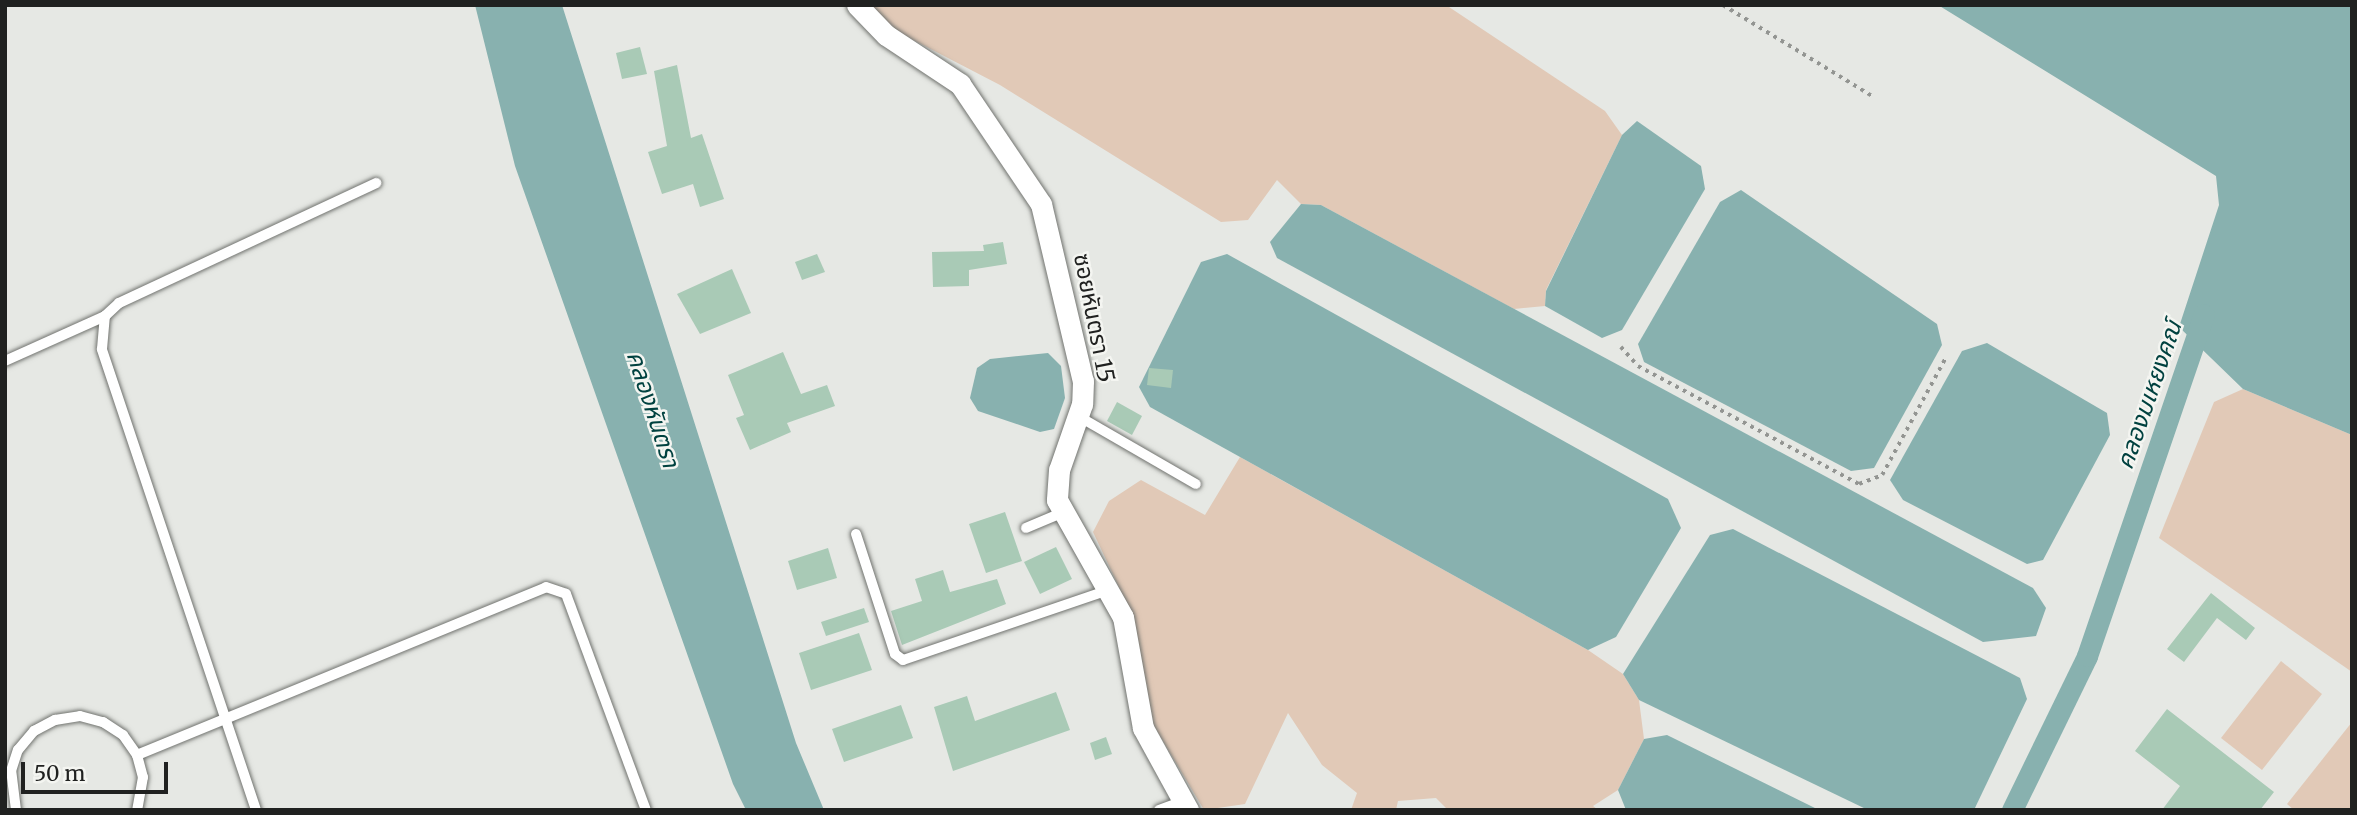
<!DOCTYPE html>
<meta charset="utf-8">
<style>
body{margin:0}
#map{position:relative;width:2357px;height:815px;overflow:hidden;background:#e6e8e4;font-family:Merriweather,"Noto Sans Thai",serif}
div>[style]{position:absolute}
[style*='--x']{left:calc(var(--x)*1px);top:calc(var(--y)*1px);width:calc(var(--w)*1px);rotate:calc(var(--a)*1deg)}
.green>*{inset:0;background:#e1c9b7}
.water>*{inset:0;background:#88b1af}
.canal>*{height:21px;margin:-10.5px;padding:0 10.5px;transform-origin:10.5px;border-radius:10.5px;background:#88b1af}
.building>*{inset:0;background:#a9cab6}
.path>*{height:3.5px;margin-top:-1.75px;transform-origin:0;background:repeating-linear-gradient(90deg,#939592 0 3.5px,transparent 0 8.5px)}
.roads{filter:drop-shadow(0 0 2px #71736f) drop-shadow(0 0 2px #71736f)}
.lane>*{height:10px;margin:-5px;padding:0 5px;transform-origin:5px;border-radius:5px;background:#fff}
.street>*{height:21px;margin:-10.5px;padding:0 10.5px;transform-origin:10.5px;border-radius:10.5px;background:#fff}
span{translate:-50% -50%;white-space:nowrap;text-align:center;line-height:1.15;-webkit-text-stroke:5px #f4f5f1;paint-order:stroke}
.street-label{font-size:23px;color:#202120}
.water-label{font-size:24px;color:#00413f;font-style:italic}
.frame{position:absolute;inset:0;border:7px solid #202120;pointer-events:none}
.scale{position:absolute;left:21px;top:762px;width:147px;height:32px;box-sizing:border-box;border:4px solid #202120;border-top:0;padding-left:9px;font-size:21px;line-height:24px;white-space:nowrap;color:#202120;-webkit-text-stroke:5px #f4f5f1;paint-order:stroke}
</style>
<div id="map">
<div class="green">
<i style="clip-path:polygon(868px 5px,1446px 5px,1605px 111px,1622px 135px,1546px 290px,1545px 306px,1514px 309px,1321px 205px,1301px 204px,1277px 180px,1248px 220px,1221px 222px,1000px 85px,892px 29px)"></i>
<i style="clip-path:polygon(2243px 389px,2352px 435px,2352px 672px,2159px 538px,2214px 402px)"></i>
<i style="clip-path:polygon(1240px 457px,1588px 650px,1623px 674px,1639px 700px,1644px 739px,1618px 790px,1593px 806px,1598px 810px,1448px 810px,1436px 798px,1398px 801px,1396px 810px,1351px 810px,1357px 793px,1322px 765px,1288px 713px,1245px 804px,1204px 810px,1154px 726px,1134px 619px,1093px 532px,1109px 501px,1141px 480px,1205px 515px)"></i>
<i style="clip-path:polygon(2281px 661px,2322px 694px,2262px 770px,2221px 738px)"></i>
<i style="clip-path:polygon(2352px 722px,2352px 810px,2294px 810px,2287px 804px)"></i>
</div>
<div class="water">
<i style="clip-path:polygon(475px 5px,562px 5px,796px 743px,824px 810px,746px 810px,733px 784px,515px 166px)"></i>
<i style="clip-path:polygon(1938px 5px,2352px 5px,2352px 435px,2243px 389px,2179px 327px,2219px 205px,2216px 176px)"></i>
<i style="clip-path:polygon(1637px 121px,1701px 166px,1705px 189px,1622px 330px,1602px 338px,1545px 306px,1546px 291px,1622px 135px)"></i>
<i style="clip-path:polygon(1741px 190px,1937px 324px,1942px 345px,1874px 468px,1851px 471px,1644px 362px,1638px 344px,1720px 202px)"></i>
<i style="clip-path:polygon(1301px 204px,1321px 205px,2033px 588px,2046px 608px,2036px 636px,1983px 642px,1277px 258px,1270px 242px)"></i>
<i style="clip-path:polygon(1227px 254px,1668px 499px,1681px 528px,1616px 637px,1588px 650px,1150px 407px,1139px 387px,1201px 262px)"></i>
<i style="clip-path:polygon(1987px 343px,2107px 413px,2110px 435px,2043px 560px,2027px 564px,1903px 500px,1890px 480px,1962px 351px)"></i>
<i style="clip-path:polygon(1048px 353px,1061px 366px,1065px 398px,1054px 429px,1040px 432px,978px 411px,970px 398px,977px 368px,990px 359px)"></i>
<i style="clip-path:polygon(1733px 529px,2020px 678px,2027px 699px,1974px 810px,1868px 810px,1639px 700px,1623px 674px,1710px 535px)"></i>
<i style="clip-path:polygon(1667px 735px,1819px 810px,1626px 810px,1618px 790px,1644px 739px)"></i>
</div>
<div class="canal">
<i style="--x:2012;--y:810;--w:171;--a:-64"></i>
<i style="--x:2087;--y:656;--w:361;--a:-71.1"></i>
</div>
<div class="building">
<i style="clip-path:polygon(640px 47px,647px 74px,622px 79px,616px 53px)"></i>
<i style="clip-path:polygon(677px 65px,691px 138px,702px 134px,724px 199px,700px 207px,693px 184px,662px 194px,648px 152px,667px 146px,654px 71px)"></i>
<i style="clip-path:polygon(1003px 242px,1007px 264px,969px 270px,969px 286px,933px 287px,932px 252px,984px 251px,983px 245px)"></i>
<i style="clip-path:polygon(817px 254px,825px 272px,802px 280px,795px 262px)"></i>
<i style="clip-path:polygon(732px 269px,751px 313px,700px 334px,677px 294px)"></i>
<i style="clip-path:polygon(783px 352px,801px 394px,827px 385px,835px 406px,787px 423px,791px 432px,750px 450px,736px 418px,744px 415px,728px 375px)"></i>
<i style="clip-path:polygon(1149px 368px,1173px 370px,1171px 388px,1147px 385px)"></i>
<i style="clip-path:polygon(1117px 402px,1142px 416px,1132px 435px,1107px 421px)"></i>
<i style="clip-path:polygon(1005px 512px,1022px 561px,986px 573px,969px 524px)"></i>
<i style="clip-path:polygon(1056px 547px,1072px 579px,1040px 594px,1024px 562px)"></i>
<i style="clip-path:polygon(828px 548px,837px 578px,797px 590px,788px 561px)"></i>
<i style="clip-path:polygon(943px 570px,950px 592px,997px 579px,1006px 604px,902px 645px,891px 611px,922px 601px,915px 579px)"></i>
<i style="clip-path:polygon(2211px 593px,2255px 628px,2246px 640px,2217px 618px,2184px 662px,2167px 649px)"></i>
<i style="clip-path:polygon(864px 608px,869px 622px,826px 636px,821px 622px)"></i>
<i style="clip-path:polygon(859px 633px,872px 670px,811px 690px,799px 653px)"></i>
<i style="clip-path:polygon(1056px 692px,1070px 730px,953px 771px,934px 707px,967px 696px,975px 721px)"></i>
<i style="clip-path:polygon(901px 705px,913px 738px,844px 762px,832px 729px)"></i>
<i style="clip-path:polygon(2167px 709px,2274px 792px,2260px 810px,2162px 810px,2180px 786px,2135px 751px)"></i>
<i style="clip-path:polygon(1106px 737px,1112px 754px,1095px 760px,1090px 743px)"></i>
</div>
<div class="path">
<i style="--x:1723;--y:5;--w:175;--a:31.4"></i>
<i style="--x:1621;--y:347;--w:25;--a:48"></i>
<i style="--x:1638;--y:366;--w:251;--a:28.1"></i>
<i style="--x:1859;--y:484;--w:25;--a:-21"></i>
<i style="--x:1882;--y:475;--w:132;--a:-61.5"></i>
</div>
<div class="roads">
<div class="lane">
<i style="--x:5;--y:361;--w:110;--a:-24.2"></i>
<i style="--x:1078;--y:416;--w:136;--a:30"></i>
<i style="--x:1026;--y:528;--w:39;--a:-23"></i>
<i style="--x:856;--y:534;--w:126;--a:72"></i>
<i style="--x:895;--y:654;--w:10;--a:37"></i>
<i style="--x:903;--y:660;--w:218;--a:-18.8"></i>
<i style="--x:137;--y:755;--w:442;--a:-22.3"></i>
<i style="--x:546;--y:587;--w:21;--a:19"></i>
<i style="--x:566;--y:594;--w:230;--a:69.7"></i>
<i style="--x:16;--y:810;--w:39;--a:-97"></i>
<i style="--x:11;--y:771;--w:22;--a:-72"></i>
<i style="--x:18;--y:750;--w:25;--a:-50"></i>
<i style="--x:34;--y:731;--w:24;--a:-28"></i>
<i style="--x:55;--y:720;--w:25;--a:-9"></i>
<i style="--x:80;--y:716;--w:24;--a:15"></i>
<i style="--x:103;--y:722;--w:24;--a:33"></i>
<i style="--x:123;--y:735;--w:24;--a:55"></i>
<i style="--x:137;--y:755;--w:23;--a:75"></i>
<i style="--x:143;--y:777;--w:34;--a:100"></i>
<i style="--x:256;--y:810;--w:486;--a:-108.5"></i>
<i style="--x:102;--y:349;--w:33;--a:-85"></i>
<i style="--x:105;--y:316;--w:19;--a:-43"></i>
<i style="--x:119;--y:303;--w:284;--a:-25"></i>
<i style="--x:1159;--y:810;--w:27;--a:-20"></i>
</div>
<div class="street">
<i style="--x:857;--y:5;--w:42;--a:46"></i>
<i style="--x:886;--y:35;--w:89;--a:33.5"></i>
<i style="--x:960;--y:84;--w:145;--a:56"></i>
<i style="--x:1041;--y:204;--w:182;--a:76.7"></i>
<i style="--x:1083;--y:381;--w:23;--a:92"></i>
<i style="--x:1082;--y:404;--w:70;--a:109.2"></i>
<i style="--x:1059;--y:470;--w:30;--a:94"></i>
<i style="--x:1057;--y:500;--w:134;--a:60.6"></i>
<i style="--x:1123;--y:617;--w:113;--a:79.8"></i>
<i style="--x:1143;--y:728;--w:94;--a:61.2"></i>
</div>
</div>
<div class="street-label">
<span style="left:1094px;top:318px;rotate:79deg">ซอยหันตรา 15</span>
</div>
<div class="water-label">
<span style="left:2149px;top:395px;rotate:-71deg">คลองมเหยงคณ์</span>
<span style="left:653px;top:409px;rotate:72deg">คลองหันตรา</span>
</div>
<div class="frame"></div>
<div class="scale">50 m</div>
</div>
